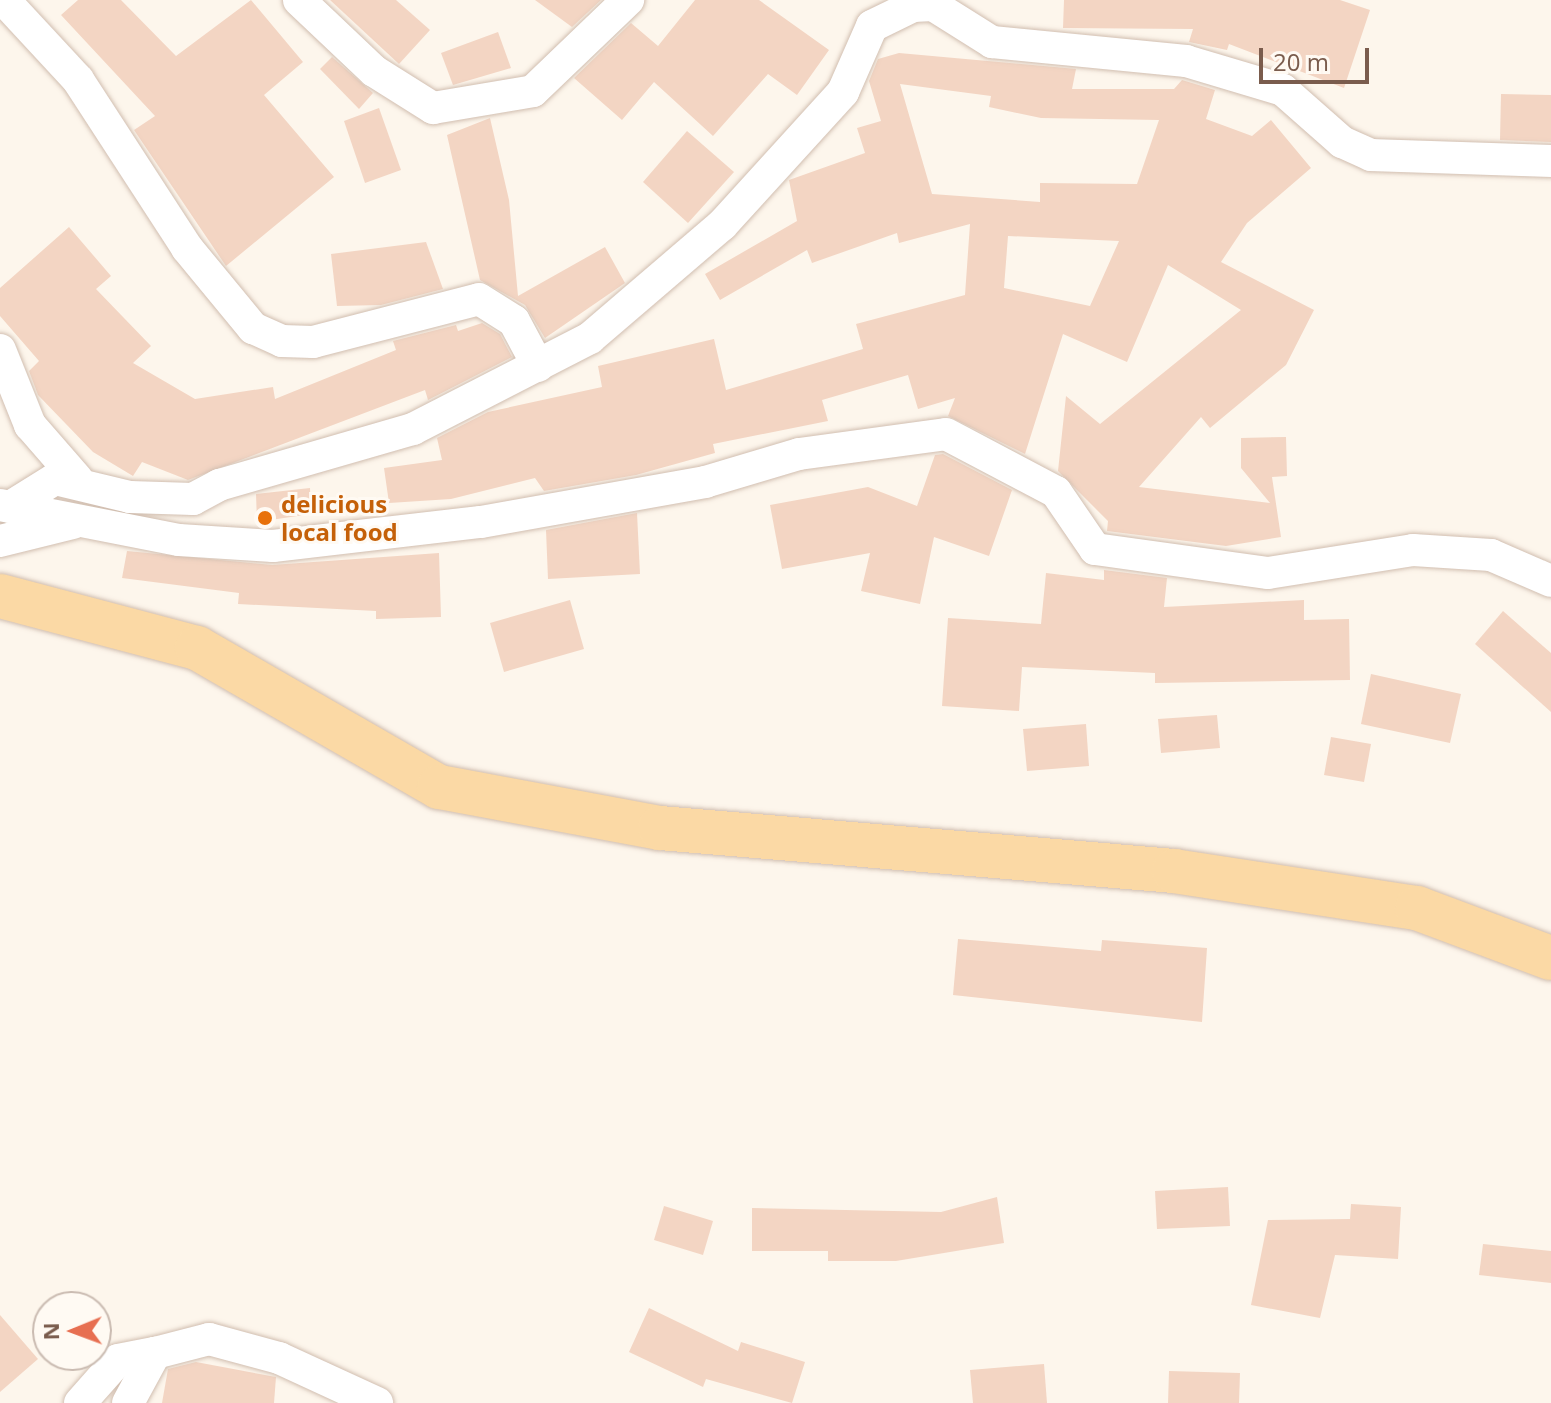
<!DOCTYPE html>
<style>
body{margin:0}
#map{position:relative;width:1551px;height:1403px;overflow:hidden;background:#fdf6ec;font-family:"Open Sans",sans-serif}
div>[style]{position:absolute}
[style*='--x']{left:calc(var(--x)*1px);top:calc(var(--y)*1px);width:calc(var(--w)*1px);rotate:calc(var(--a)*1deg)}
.building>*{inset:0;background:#f3d5c3}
.roads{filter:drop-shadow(0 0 2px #d1beb0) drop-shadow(0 0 2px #d1beb0)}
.minor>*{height:32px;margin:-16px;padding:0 16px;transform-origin:16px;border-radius:16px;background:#fff}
.primary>*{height:44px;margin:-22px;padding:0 22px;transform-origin:22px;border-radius:22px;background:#fbd9a5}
.dots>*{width:22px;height:22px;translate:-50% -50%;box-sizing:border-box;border:4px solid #fffaf3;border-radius:50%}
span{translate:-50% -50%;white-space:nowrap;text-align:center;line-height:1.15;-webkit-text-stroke:6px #fffaf3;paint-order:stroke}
.food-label{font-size:24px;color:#c56008;font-weight:700}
.left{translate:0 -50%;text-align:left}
.north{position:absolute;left:32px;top:1291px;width:80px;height:80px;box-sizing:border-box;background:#fffaf3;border:2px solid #cabbb1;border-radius:50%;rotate:269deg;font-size:22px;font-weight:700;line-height:32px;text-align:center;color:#7a5c4d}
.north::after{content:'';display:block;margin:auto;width:28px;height:36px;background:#e76f51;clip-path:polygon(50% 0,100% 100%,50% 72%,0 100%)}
.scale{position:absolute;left:1259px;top:48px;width:110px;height:36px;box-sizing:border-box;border:4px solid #7a5c4d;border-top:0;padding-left:10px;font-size:24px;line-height:28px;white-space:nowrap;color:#7a5c4d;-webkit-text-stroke:6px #fffaf3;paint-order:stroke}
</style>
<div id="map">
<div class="building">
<i style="clip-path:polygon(78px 0,121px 0,176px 56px,251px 0,303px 62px,264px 95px,334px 177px,226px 266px,134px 130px,155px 116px,61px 15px)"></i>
<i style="clip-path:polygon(330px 0,396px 0,430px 30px,399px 64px)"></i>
<i style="clip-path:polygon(535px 0,601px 0,572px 27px)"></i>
<i style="clip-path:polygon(695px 0,759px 0,829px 50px,797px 95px,768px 74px,713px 136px,654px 82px,622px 120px,574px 78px,631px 23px,658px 46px)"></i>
<i style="clip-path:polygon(1064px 0,1340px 0,1370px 10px,1344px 88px,1229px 44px,1227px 50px,1189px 42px,1193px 29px,1063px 28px)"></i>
<i style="clip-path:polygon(498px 32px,511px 68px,453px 85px,441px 53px)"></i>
<i style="clip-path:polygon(evenodd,899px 53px,1076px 69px,1072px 89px,1174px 89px,1182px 80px,1215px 90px,1206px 119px,1252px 136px,1271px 120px,1311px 168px,1247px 223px,1221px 262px,1314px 310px,1286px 365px,1210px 428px,1201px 417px,1139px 487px,1270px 503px,1241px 468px,1241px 438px,1286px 437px,1287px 476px,1272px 477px,1281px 537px,1226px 546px,1107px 531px,1108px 521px,1058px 471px,1066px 396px,1100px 424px,1241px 310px,1168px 265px,1127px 362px,1063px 334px,1025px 454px,948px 416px,955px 398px,918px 409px,908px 375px,822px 400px,828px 421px,713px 444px,715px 453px,636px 475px,544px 491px,535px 478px,451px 499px,389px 503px,384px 468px,442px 460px,437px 438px,488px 412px,602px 387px,598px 366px,714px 339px,726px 390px,863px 349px,856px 324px,965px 295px,970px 224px,899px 243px,897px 233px,812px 263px,807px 250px,720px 300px,705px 274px,797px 221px,789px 180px,865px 153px,857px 128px,881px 121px,869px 81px,878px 59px,899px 53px,900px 84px,991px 96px,989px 107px,1041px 118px,1159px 120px,1137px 184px,1040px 183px,1040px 202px,932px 194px,900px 84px,899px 53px,1008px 236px,1119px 241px,1090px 306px,1004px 288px,1008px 236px)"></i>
<i style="clip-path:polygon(332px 57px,373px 93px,359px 109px,320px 69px)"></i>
<i style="clip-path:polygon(1501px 94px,1551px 95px,1551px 142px,1500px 140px)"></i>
<i style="clip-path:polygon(379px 108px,401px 170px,365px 183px,344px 121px)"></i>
<i style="clip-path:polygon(490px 118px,509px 200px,518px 296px,605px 247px,625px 283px,545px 338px,525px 305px,480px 280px,447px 135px)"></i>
<i style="clip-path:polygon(687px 131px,734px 172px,688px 223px,643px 182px)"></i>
<i style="clip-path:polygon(69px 227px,111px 276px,96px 289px,151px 346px,133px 363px,195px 399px,273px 387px,275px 399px,396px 350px,393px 341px,456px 325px,458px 331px,482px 323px,500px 334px,512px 357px,428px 400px,425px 390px,188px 480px,142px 462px,133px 476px,93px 452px,38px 395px,29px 371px,39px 361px,0 316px,0 288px)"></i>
<i style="clip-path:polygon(426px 242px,443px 289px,381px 305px,337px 306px,331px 254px)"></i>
<i style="clip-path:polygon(943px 454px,1012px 490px,989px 556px,934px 537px,920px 604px,861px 591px,870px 553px,782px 569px,770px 505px,868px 487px,917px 506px,935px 455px)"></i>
<i style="clip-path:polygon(310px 488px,311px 514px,257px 522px,256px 494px)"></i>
<i style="clip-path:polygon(637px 513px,640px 574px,548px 579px,546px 530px)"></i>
<i style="clip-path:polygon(127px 551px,272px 565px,439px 553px,441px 617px,376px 619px,376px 611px,238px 604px,239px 593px,122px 578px)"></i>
<i style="clip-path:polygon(1104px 570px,1167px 578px,1164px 607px,1304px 600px,1304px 620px,1349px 619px,1350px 680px,1155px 683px,1155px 673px,1022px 667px,1019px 711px,942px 706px,948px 618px,1041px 624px,1046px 573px,1104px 580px)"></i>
<i style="clip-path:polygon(570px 600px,584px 649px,504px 672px,490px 623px)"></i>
<i style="clip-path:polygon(1503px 611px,1551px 653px,1551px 712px,1475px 644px)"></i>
<i style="clip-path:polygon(1371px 674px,1461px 694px,1450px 743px,1361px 724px)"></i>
<i style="clip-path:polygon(1217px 715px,1220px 748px,1161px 753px,1158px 719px)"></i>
<i style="clip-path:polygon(1086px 724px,1089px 766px,1027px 771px,1023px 729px)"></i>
<i style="clip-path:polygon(1331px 737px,1371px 744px,1364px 782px,1324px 775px)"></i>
<i style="clip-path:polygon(958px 939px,1101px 951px,1102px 940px,1207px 948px,1202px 1022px,953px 995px)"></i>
<i style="clip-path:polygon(1228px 1187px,1230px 1226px,1157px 1229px,1155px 1191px)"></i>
<i style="clip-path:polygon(997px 1197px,1004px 1243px,896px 1261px,828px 1261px,828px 1251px,752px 1251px,752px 1208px,941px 1212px)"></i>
<i style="clip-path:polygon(1351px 1204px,1401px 1207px,1398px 1259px,1335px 1255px,1320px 1318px,1251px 1305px,1268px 1220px,1350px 1219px)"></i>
<i style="clip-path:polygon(664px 1206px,713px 1221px,703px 1255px,654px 1240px)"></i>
<i style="clip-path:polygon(1483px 1244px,1551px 1251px,1551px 1283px,1479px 1275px)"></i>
<i style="clip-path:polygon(649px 1308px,738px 1351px,741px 1342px,805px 1362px,792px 1403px,706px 1379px,703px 1387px,629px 1352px)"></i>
<i style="clip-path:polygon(0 1315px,38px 1359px,0 1392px)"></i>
<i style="clip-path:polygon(196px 1362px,276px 1377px,274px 1403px,162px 1403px,168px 1369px)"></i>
<i style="clip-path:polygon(1044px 1364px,1047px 1403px,973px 1403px,970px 1370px)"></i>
<i style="clip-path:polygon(1169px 1371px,1240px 1373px,1239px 1403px,1168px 1403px)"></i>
</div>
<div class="roads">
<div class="minor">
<i style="--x:4;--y:0;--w:109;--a:47.2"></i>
<i style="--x:78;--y:80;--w:200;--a:57"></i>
<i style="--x:187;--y:248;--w:104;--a:50.5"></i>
<i style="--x:253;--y:328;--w:32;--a:24"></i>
<i style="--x:282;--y:341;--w:31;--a:2"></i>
<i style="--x:313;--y:342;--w:171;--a:-14.5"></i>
<i style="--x:479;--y:299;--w:41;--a:32.2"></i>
<i style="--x:514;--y:321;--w:51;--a:61.9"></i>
<i style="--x:299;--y:0;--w:103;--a:43.4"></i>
<i style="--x:374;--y:71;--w:70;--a:32.1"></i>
<i style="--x:433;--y:108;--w:101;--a:-9.6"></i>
<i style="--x:533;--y:91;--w:132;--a:-43.8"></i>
<i style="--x:0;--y:350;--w:81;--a:68.2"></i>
<i style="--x:30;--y:425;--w:72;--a:49"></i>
<i style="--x:0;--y:505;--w:182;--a:11.1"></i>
<i style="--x:179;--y:540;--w:94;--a:3.7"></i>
<i style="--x:273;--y:546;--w:209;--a:-6.6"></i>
<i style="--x:481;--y:522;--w:228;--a:-10.1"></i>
<i style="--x:705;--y:482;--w:98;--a:-16.6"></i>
<i style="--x:799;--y:454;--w:148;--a:-7.7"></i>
<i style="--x:946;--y:434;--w:124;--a:27.8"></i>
<i style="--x:1056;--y:492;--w:69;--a:55.6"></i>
<i style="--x:1095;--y:549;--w:175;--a:7.9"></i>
<i style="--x:1268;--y:573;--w:147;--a:-9"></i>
<i style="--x:1413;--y:550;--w:78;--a:3.7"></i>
<i style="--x:1491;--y:555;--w:65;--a:23.4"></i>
<i style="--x:10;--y:507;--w:53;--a:-31.9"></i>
<i style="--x:55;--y:479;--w:77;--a:13.5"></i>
<i style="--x:130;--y:497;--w:63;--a:1.8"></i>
<i style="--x:193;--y:499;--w:30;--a:-28"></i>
<i style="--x:219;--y:485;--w:202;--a:-16.1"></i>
<i style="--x:413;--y:429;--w:199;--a:-27.2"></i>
<i style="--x:590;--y:338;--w:174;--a:-40.6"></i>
<i style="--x:722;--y:225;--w:180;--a:-47.7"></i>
<i style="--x:843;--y:92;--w:72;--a:-66.3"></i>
<i style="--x:872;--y:26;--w:46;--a:-26"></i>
<i style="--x:913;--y:6;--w:20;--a:-3"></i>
<i style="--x:933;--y:5;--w:70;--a:32.1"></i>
<i style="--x:992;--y:42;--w:195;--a:5.6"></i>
<i style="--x:1186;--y:61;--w:101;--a:16.6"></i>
<i style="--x:1283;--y:90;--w:79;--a:41.4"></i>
<i style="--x:1342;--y:142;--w:32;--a:24"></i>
<i style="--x:1371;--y:155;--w:180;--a:1.9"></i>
<i style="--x:0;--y:541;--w:75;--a:-13.9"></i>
<i style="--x:80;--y:1403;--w:57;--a:-48.5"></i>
<i style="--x:118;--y:1360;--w:38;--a:-11"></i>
<i style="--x:128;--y:1403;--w:57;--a:-61.6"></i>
<i style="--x:155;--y:1353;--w:56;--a:-14.5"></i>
<i style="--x:209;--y:1339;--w:73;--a:15.2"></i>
<i style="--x:279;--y:1358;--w:108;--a:24.7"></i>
</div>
<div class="primary">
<i style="--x:0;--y:596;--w:204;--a:14.8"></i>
<i style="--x:197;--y:648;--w:279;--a:29.9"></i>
<i style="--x:439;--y:787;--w:225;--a:10.5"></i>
<i style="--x:660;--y:828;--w:516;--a:4.78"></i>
<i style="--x:1174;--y:871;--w:246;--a:8.7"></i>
<i style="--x:1417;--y:908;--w:143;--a:20.5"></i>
</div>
</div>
<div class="dots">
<i style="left:265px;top:518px;background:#e8710a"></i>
</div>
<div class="food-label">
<span class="left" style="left:281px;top:518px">delicious<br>local food</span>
</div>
<div class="north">N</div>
<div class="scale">20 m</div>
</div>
